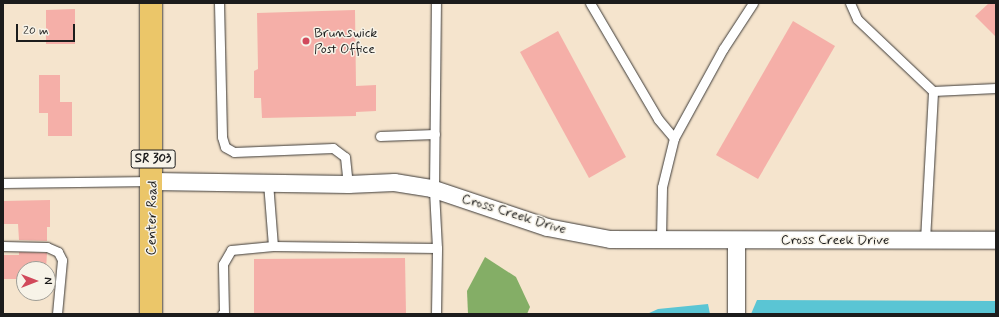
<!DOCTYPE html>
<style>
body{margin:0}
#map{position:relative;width:999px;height:317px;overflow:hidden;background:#f5e4cd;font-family:Mynerve,sans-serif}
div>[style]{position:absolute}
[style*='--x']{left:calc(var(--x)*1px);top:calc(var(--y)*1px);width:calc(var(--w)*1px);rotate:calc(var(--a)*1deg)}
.forest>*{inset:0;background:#84ae66}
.water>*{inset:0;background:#5ac5d4}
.building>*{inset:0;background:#f5afa8}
.roads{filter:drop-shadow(0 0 1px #3d3a37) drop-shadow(0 0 1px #3d3a37)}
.lane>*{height:9px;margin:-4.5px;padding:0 4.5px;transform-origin:4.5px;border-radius:4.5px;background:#fff}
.street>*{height:17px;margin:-8.5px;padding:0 8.5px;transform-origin:8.5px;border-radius:8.5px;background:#fff}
.primary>*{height:22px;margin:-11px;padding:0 11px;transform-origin:11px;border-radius:11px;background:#ebc669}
.dots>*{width:11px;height:11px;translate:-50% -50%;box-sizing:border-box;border:2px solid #f7f3e8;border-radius:50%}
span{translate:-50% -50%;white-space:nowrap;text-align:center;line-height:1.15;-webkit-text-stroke:3px #f7f3e8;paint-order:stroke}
.shield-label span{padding:1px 3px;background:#f7f3e8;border:1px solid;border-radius:3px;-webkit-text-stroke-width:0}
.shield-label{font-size:13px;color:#1c1c1c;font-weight:700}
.poi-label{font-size:14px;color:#1c1c1c}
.left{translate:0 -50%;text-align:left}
.street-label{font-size:14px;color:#1c1c1c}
.frame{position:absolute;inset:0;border:4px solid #1c1c1c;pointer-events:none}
.north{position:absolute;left:16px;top:261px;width:40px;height:40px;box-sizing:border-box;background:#f7f3e8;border:1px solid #9f9d96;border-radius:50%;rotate:90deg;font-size:11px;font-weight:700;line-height:16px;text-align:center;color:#1c1c1c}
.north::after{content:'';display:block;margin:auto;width:14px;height:18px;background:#d1495b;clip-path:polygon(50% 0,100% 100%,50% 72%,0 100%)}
.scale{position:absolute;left:16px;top:24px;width:59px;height:18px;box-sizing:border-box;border:2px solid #1c1c1c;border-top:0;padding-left:5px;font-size:12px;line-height:14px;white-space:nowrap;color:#1c1c1c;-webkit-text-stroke:3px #f7f3e8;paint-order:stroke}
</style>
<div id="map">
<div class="forest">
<i style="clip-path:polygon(485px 257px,516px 277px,530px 307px,527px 314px,468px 314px,467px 291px)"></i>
</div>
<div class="water">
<i style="clip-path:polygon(757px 300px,996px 301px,996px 314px,751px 314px)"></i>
<i style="clip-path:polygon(708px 304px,710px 314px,647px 314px,658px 309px)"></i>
</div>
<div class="building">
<i style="clip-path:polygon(989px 3px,996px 3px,996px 37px,975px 16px)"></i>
<i style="clip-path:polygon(75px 9px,75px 44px,46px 44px,46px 10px)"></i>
<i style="clip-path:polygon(355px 10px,356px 86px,376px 85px,376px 111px,356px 112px,356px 116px,262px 118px,261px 98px,254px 98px,254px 71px,258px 69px,257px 13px)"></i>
<i style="clip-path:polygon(793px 21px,835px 46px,758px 179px,716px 155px)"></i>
<i style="clip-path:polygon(558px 31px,626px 157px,589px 178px,520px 52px)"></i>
<i style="clip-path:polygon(39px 75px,60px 75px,60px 102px,72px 102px,72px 136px,48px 136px,48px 113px,39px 113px)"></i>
<i style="clip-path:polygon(50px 200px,50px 227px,47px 227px,47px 241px,19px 240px,18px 224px,3px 224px,3px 201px)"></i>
<i style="clip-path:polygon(19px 252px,47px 253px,46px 269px,24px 269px,24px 279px,3px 279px,3px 255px,19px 255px)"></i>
<i style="clip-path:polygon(405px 258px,406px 314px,254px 314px,254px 259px)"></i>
</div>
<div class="roads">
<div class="lane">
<i style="--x:219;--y:3;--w:134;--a:88.7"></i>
<i style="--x:222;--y:137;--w:10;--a:73"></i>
<i style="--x:225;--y:147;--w:10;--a:29"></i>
<i style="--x:234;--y:152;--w:99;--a:-2.3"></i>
<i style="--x:333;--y:148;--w:15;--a:37"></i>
<i style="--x:345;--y:157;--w:27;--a:84"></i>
<i style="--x:590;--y:3;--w:134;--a:59.6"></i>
<i style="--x:658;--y:119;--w:25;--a:50"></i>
<i style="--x:850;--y:3;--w:17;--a:66"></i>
<i style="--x:857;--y:19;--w:105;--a:43.5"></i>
<i style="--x:380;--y:136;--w:55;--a:-2.1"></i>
<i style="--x:3;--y:183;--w:149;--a:-0.8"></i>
<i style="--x:661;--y:239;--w:52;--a:-88.9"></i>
<i style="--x:662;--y:187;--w:50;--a:-76.2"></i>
<i style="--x:674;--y:138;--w:102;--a:-61.2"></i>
<i style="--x:723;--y:49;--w:55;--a:-56.9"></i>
<i style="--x:925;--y:240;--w:149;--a:-86.9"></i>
<i style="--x:933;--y:91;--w:63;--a:-2.7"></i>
<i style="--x:3;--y:246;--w:44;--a:1.3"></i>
<i style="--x:47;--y:247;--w:12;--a:24"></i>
<i style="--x:58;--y:252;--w:9;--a:63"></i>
<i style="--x:62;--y:260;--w:54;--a:95.3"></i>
<i style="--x:273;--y:246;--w:164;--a:0.7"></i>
<i style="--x:437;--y:248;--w:58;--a:-93"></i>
<i style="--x:434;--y:190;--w:187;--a:-89.4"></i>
<i style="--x:222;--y:314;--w:2;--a:-27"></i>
<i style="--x:224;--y:313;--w:49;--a:-91.2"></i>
<i style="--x:223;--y:264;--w:16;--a:-60"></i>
<i style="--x:231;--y:250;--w:42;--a:-5.4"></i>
<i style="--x:273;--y:246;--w:63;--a:-94.5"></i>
<i style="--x:436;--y:314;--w:66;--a:-89.1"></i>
</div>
<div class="street">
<i style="--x:153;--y:181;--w:195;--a:0.9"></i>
<i style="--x:348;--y:184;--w:46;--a:-2.5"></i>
<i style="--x:394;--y:182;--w:37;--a:9"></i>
<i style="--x:431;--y:188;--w:122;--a:18.6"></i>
<i style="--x:547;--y:227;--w:64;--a:10.8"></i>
<i style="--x:610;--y:239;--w:386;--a:0.1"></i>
<i style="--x:736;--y:314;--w:74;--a:-90"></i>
</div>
<div class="primary">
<i style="--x:151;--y:3;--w:311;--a:90"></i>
</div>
</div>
<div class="dots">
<i style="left:306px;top:41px;background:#d1495b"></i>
</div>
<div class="shield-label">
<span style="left:153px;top:159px">SR 303</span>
</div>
<div class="poi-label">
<span class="left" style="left:314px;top:41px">Brunswick<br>Post Office</span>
</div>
<div class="street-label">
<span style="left:514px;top:214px;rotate:17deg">Cross Creek Drive</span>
<span style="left:152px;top:218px;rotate:-89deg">Center Road</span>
<span style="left:835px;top:240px">Cross Creek Drive</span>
</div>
<div class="frame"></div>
<div class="north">N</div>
<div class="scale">20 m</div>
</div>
